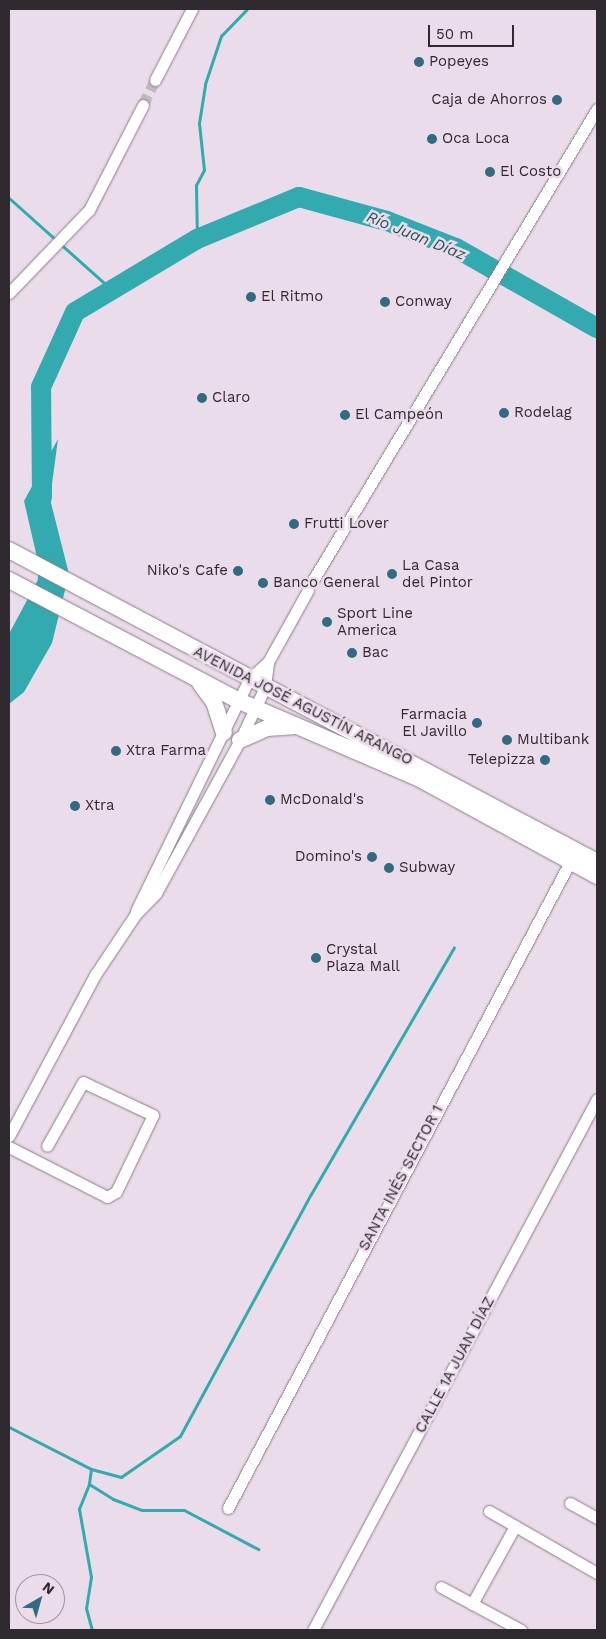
<!DOCTYPE html>
<meta charset="utf-8">
<style>
body{margin:0}
#map{position:relative;width:606px;height:1639px;overflow:hidden;background:#ebdceb;font-family:"Work Sans",sans-serif}
div>[style]{position:absolute}
[style*='--x']{left:calc(var(--x)*1px);top:calc(var(--y)*1px);width:calc(var(--w)*1px);rotate:calc(var(--a)*1deg)}
.water>*{inset:0;background:#32aab0}
.stream>*{height:3px;margin:-1.5px;padding:0 1.5px;transform-origin:1.5px;border-radius:1.5px;background:#32aab0}
.river>*{height:20px;margin:-10px;padding:0 10px;transform-origin:10px;border-radius:10px;background:#32aab0}
.minor-tunnel>*{height:11px;margin-top:-5.5px;transform-origin:0;background:repeating-linear-gradient(90deg,#c5b8c5 0 11px,transparent 0 16.5px)}
.roads{filter:drop-shadow(0 0 1px #8a7d89) drop-shadow(0 0 1px #8a7d89)}
.minor>*{height:11px;margin:-5.5px;padding:0 5.5px;transform-origin:5.5px;border-radius:5.5px;background:#fff}
.secondary>*{height:16px;margin:-8px;padding:0 8px;transform-origin:8px;border-radius:8px;background:#fff}
.dots>*{width:14px;height:14px;translate:-50% -50%;box-sizing:border-box;border:2px solid #ebdceb;border-radius:50%}
span{translate:-50% -50%;white-space:nowrap;text-align:center;line-height:1.15;-webkit-text-stroke:5px #ebdceb;paint-order:stroke}
.poi-label{font-size:15px;color:#2f2a2f}
.left{translate:0 -50%;text-align:left}
.right{translate:-100% -50%;text-align:right}
.street-label{font-size:15px;color:#2f2a2f}
.water-label{font-size:16px;color:#225456;font-style:italic}
.frame{position:absolute;inset:0;border:10px solid #2f2a2f;pointer-events:none}
.north{position:absolute;left:15px;top:1574px;width:50px;height:50px;box-sizing:border-box;background:#ebdceb;border:1px solid #a095a0;border-radius:50%;rotate:38deg;font-size:14px;font-weight:700;line-height:20px;text-align:center;color:#2f2a2f}
.north::after{content:'';display:block;margin:auto;width:18px;height:22px;background:#326a84;clip-path:polygon(50% 0,100% 100%,50% 72%,0 100%)}
.scale{position:absolute;left:428px;top:25px;width:86px;height:22px;box-sizing:border-box;border:2px solid #2f2a2f;border-top:0;padding-left:6px;font-size:15px;line-height:18px;white-space:nowrap;color:#2f2a2f;-webkit-text-stroke:4px #ebdceb;paint-order:stroke}
</style>
<div id="map">
<div class="water">
<i style="clip-path:polygon(58px 439px,50px 499px,69px 574px,52px 643px,24px 692px,9px 704px,9px 666px,33px 628px,39px 566px,24px 501px)"></i>
</div>
<div class="stream">
<i style="--x:9;--y:198;--w:138;--a:41.8"></i>
<i style="--x:197;--y:239;--w:54;--a:-91.1"></i>
<i style="--x:196;--y:185;--w:17;--a:-62"></i>
<i style="--x:204;--y:170;--w:47;--a:-96.1"></i>
<i style="--x:199;--y:123;--w:39;--a:-81"></i>
<i style="--x:205;--y:84;--w:51;--a:-71.6"></i>
<i style="--x:221;--y:36;--w:37;--a:-46"></i>
<i style="--x:9;--y:1427;--w:92;--a:27.1"></i>
<i style="--x:91;--y:1469;--w:31;--a:15"></i>
<i style="--x:121;--y:1477;--w:72;--a:-34.8"></i>
<i style="--x:180;--y:1436;--w:275;--a:-61.6"></i>
<i style="--x:311;--y:1194;--w:285;--a:-59.9"></i>
<i style="--x:91;--y:1469;--w:15;--a:98"></i>
<i style="--x:89;--y:1484;--w:28;--a:32"></i>
<i style="--x:113;--y:1499;--w:31;--a:21"></i>
<i style="--x:142;--y:1510;--w:42;--a:0"></i>
<i style="--x:184;--y:1510;--w:84;--a:27.8"></i>
<i style="--x:89;--y:1484;--w:27;--a:112"></i>
<i style="--x:79;--y:1509;--w:69;--a:80"></i>
<i style="--x:91;--y:1577;--w:31;--a:99"></i>
<i style="--x:86;--y:1608;--w:23;--a:75"></i>
</div>
<div class="river">
<i style="--x:42;--y:497;--w:110;--a:-90.5"></i>
<i style="--x:41;--y:387;--w:82;--a:-65.6"></i>
<i style="--x:75;--y:312;--w:142;--a:-30.9"></i>
<i style="--x:197;--y:239;--w:110;--a:-22.4"></i>
<i style="--x:299;--y:197;--w:91;--a:15.3"></i>
<i style="--x:387;--y:221;--w:74;--a:21.4"></i>
<i style="--x:456;--y:248;--w:162;--a:29.6"></i>
<i style="--x:9;--y:655;--w:78;--a:-61.8"></i>
</div>
<div class="minor-tunnel">
<i style="--x:143;--y:105;--w:28;--a:-64"></i>
</div>
<div class="roads">
<div class="minor">
<i style="--x:155;--y:80;--w:80;--a:-62.5"></i>
<i style="--x:9;--y:293;--w:115;--a:-46.1"></i>
<i style="--x:89;--y:210;--w:118;--a:-62.8"></i>
<i style="--x:313;--y:580;--w:550;--a:-58.91"></i>
<i style="--x:136;--y:911;--w:258;--a:-64"></i>
<i style="--x:249;--y:679;--w:25;--a:-42"></i>
<i style="--x:9;--y:1136;--w:183;--a:-61.9"></i>
<i style="--x:95;--y:975;--w:72;--a:-56.3"></i>
<i style="--x:135;--y:915;--w:30;--a:-46"></i>
<i style="--x:156;--y:893;--w:175;--a:-61.2"></i>
<i style="--x:240;--y:740;--w:59;--a:-64.7"></i>
<i style="--x:265;--y:687;--w:25;--a:-83"></i>
<i style="--x:268;--y:662;--w:82;--a:-60.9"></i>
<i style="--x:9;--y:1147;--w:110;--a:27"></i>
<i style="--x:107;--y:1197;--w:10;--a:-29"></i>
<i style="--x:116;--y:1192;--w:85;--a:-64.3"></i>
<i style="--x:153;--y:1115;--w:77;--a:-154.8"></i>
<i style="--x:83;--y:1082;--w:73;--a:119.4"></i>
<i style="--x:570;--y:1503;--w:31;--a:29"></i>
<i style="--x:228;--y:1508;--w:738;--a:-62.11"></i>
<i style="--x:489;--y:1511;--w:125;--a:29.9"></i>
<i style="--x:441;--y:1587;--w:91;--a:28.3"></i>
<i style="--x:472;--y:1604;--w:89;--a:-61.1"></i>
<i style="--x:313;--y:1630;--w:602;--a:-61.86"></i>
</div>
<div class="secondary">
<i style="--x:9;--y:550;--w:666;--a:27.95"></i>
<i style="--x:9;--y:580;--w:260;--a:27.7"></i>
<i style="--x:239;--y:701;--w:197;--a:23.3"></i>
<i style="--x:420;--y:779;--w:202;--a:28.7"></i>
<i style="--x:200;--y:683;--w:24;--a:54"></i>
<i style="--x:214;--y:702;--w:32;--a:72"></i>
<i style="--x:240;--y:740;--w:30;--a:-24"></i>
<i style="--x:267;--y:728;--w:26;--a:-4"></i>
</div>
</div>
<div class="dots">
<i style="left:419px;top:62px;background:#326a84"></i>
<i style="left:557px;top:100px;background:#326a84"></i>
<i style="left:432px;top:139px;background:#326a84"></i>
<i style="left:490px;top:172px;background:#326a84"></i>
<i style="left:251px;top:297px;background:#326a84"></i>
<i style="left:385px;top:302px;background:#326a84"></i>
<i style="left:202px;top:398px;background:#326a84"></i>
<i style="left:504px;top:413px;background:#326a84"></i>
<i style="left:345px;top:415px;background:#326a84"></i>
<i style="left:294px;top:524px;background:#326a84"></i>
<i style="left:238px;top:571px;background:#326a84"></i>
<i style="left:392px;top:574px;background:#326a84"></i>
<i style="left:263px;top:583px;background:#326a84"></i>
<i style="left:327px;top:622px;background:#326a84"></i>
<i style="left:352px;top:653px;background:#326a84"></i>
<i style="left:477px;top:723px;background:#326a84"></i>
<i style="left:507px;top:740px;background:#326a84"></i>
<i style="left:116px;top:751px;background:#326a84"></i>
<i style="left:545px;top:760px;background:#326a84"></i>
<i style="left:270px;top:800px;background:#326a84"></i>
<i style="left:75px;top:806px;background:#326a84"></i>
<i style="left:372px;top:857px;background:#326a84"></i>
<i style="left:389px;top:868px;background:#326a84"></i>
<i style="left:316px;top:958px;background:#326a84"></i>
</div>
<div class="poi-label">
<span class="left" style="left:429px;top:62px">Popeyes</span>
<span class="right" style="left:547px;top:100px">Caja de Ahorros</span>
<span class="left" style="left:442px;top:139px">Oca Loca</span>
<span class="left" style="left:500px;top:172px">El Costo</span>
<span class="left" style="left:261px;top:297px">El Ritmo</span>
<span class="left" style="left:395px;top:302px">Conway</span>
<span class="left" style="left:212px;top:398px">Claro</span>
<span class="left" style="left:514px;top:413px">Rodelag</span>
<span class="left" style="left:355px;top:415px">El Campeón</span>
<span class="left" style="left:304px;top:524px">Frutti Lover</span>
<span class="left" style="left:402px;top:574px">La Casa<br>del Pintor</span>
<span class="right" style="left:228px;top:571px">Niko's Cafe</span>
<span class="left" style="left:273px;top:583px">Banco General</span>
<span class="left" style="left:337px;top:622px">Sport Line<br>America</span>
<span class="left" style="left:362px;top:653px">Bac</span>
<span class="right" style="left:467px;top:723px">Farmacia<br>El Javillo</span>
<span class="left" style="left:517px;top:740px">Multibank</span>
<span class="left" style="left:126px;top:751px">Xtra Farma</span>
<span class="right" style="left:535px;top:760px">Telepizza</span>
<span class="left" style="left:280px;top:800px">McDonald's</span>
<span class="left" style="left:85px;top:806px">Xtra</span>
<span class="right" style="left:362px;top:857px">Domino's</span>
<span class="left" style="left:399px;top:868px">Subway</span>
<span class="left" style="left:326px;top:958px">Crystal<br>Plaza Mall</span>
</div>
<div class="street-label">
<span style="left:303px;top:706px;rotate:27deg">AVENIDA JOSÉ AGUSTÍN ARANGO</span>
<span style="left:401px;top:1178px;rotate:-62deg">SANTA INÉS SECTOR 1</span>
<span style="left:455px;top:1365px;rotate:-62deg">CALLE 1A JUAN DÍAZ</span>
</div>
<div class="water-label">
<span style="left:416px;top:236px;rotate:22deg">Río Juan Díaz</span>
</div>
<div class="frame"></div>
<div class="north">N</div>
<div class="scale">50 m</div>
</div>
